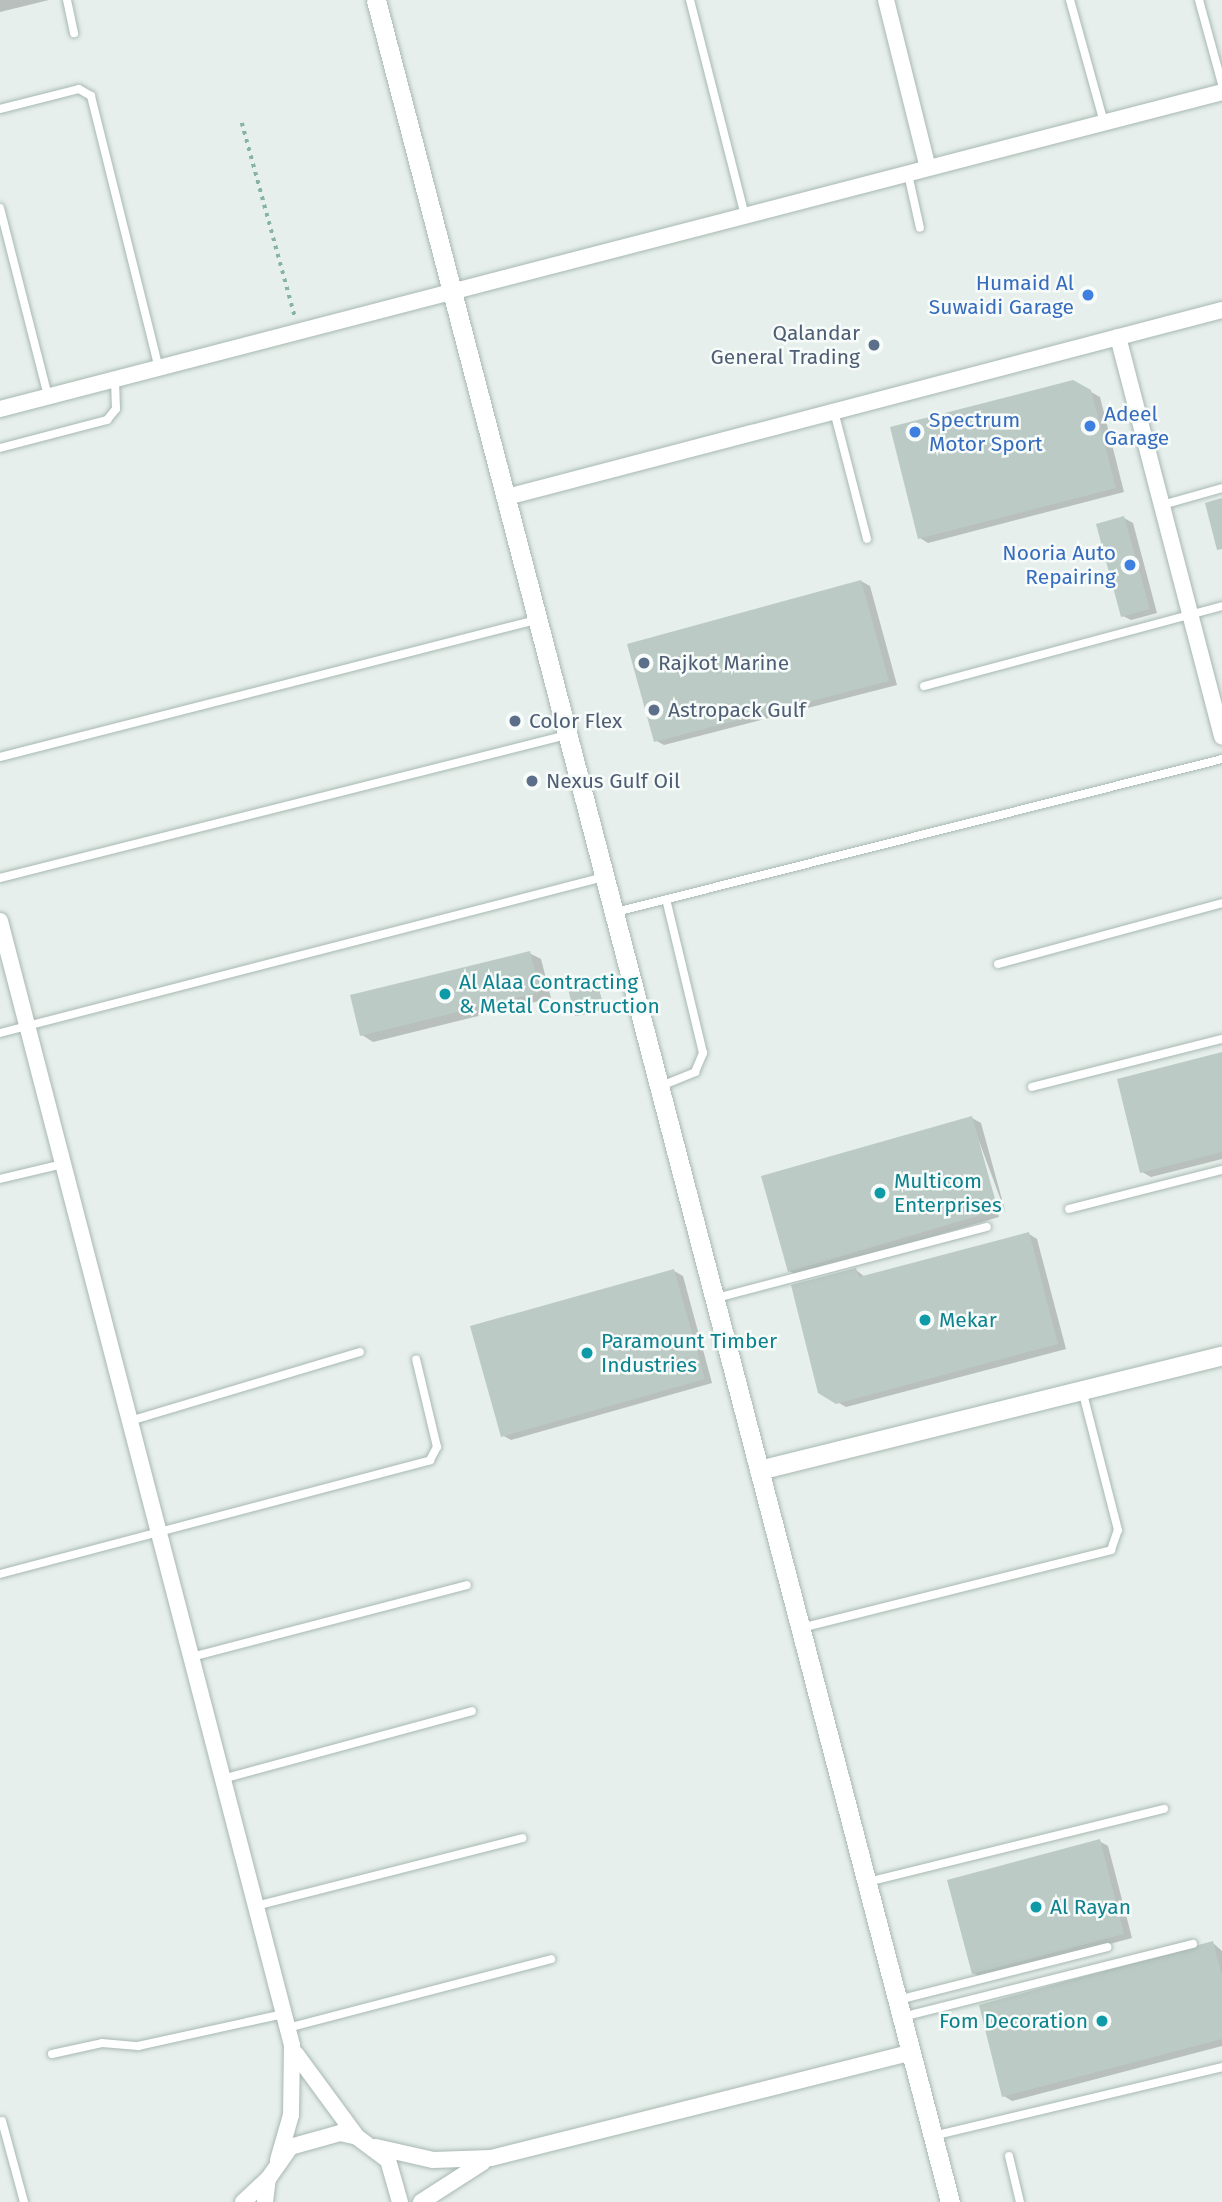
<!DOCTYPE html>
<style>
body{margin:0}
#map{position:relative;width:1222px;height:2202px;overflow:hidden;background:#e6efeb;font-family:"Fira Sans",sans-serif}
div>[style]{position:absolute}
[style*='--x']{left:calc(var(--x)*1px);top:calc(var(--y)*1px);width:calc(var(--w)*1px);rotate:calc(var(--a)*1deg)}
.shadow>*{inset:0;background:#0003}
.building>*{inset:0;background:#bbcac4}
.path>*{height:3.5px;margin-top:-1.75px;transform-origin:0;background:repeating-linear-gradient(90deg,#86b3a5 0 3.5px,transparent 0 8.5px)}
.roads{filter:drop-shadow(0 0 2px #a8b8b2) drop-shadow(0 0 2px #a8b8b2)}
.service>*{height:8px;margin:-4px;padding:0 4px;transform-origin:4px;border-radius:4px;background:#fff}
.minor>*{height:16px;margin:-8px;padding:0 8px;transform-origin:8px;border-radius:8px;background:#fff}
.tertiary>*{height:19px;margin:-9.5px;padding:0 9.5px;transform-origin:9.5px;border-radius:9.5px;background:#fff}
.dots>*{width:19px;height:19px;translate:-50% -50%;box-sizing:border-box;border:4px solid #f7fbf9;border-radius:50%}
span{translate:-50% -50%;white-space:nowrap;text-align:center;line-height:1.15;-webkit-text-stroke:5px #f7fbf9;paint-order:stroke}
.shop-label{font-size:21px;color:#366cbe}
.right{translate:-100% -50%;text-align:right}
.left{translate:0 -50%;text-align:left}
.service-label{font-size:21px;color:#4e5e75}
.culture-label{font-size:21px;color:#0d838f}
</style>
<div id="map">
<div class="shadow">
<i style="clip-path:polygon(0 0,49px 0,0 12px)"></i>
<i style="clip-path:polygon(1073px 382px,1100px 397px,1124px 492px,928px 543px,920px 538px)"></i>
<i style="clip-path:polygon(1124px 518px,1133px 523px,1157px 613px,1131px 620px,1123px 616px)"></i>
<i style="clip-path:polygon(861px 581px,870px 586px,897px 685px,664px 745px,655px 740px)"></i>
<i style="clip-path:polygon(529px 953px,541px 959px,551px 998px,373px 1042px,362px 1035px)"></i>
<i style="clip-path:polygon(595px 979px,605px 1009px,578px 1016px,576px 1015px)"></i>
<i style="clip-path:polygon(1222px 1054px,1222px 1159px,1151px 1177px,1142px 1172px)"></i>
<i style="clip-path:polygon(972px 1118px,981px 1123px,1006px 1214px,972px 1122px,999px 1217px,798px 1276px,789px 1271px)"></i>
<i style="clip-path:polygon(1029px 1234px,1037px 1239px,1066px 1349px,846px 1407px,820px 1392px,856px 1270px,865px 1277px)"></i>
<i style="clip-path:polygon(674px 1271px,683px 1276px,712px 1383px,511px 1440px,502px 1435px)"></i>
<i style="clip-path:polygon(1099px 1841px,1108px 1846px,1132px 1938px,982px 1978px,973px 1973px)"></i>
<i style="clip-path:polygon(1213px 1943px,1222px 1951px,1222px 2046px,1012px 2101px,1004px 2096px)"></i>
</div>
<div class="building">
<i style="clip-path:polygon(1073px 380px,1091px 390px,1116px 488px,918px 539px,890px 427px)"></i>
<i style="clip-path:polygon(1222px 498px,1222px 549px,1217px 550px,1205px 503px)"></i>
<i style="clip-path:polygon(1124px 516px,1150px 609px,1121px 617px,1096px 524px)"></i>
<i style="clip-path:polygon(861px 580px,889px 681px,654px 742px,627px 644px)"></i>
<i style="clip-path:polygon(530px 951px,540px 992px,360px 1036px,350px 995px)"></i>
<i style="clip-path:polygon(596px 977px,604px 1009px,575px 1016px,567px 985px)"></i>
<i style="clip-path:polygon(1222px 1052px,1222px 1152px,1140px 1173px,1117px 1079px)"></i>
<i style="clip-path:polygon(972px 1116px,998px 1210px,788px 1272px,761px 1176px)"></i>
<i style="clip-path:polygon(1029px 1232px,1058px 1344px,836px 1404px,818px 1393px,791px 1285px,856px 1268px,859px 1277px)"></i>
<i style="clip-path:polygon(674px 1269px,705px 1379px,501px 1437px,470px 1326px)"></i>
<i style="clip-path:polygon(1100px 1839px,1124px 1934px,972px 1974px,947px 1880px)"></i>
<i style="clip-path:polygon(1213px 1941px,1222px 1976px,1222px 2039px,1002px 2097px,979px 2005px)"></i>
</div>
<div class="path">
<i style="--x:242;--y:123;--w:201;--a:74.7"></i>
</div>
<div class="roads">
<div class="service">
<i style="--x:67;--y:0;--w:34;--a:78"></i>
<i style="--x:690;--y:0;--w:223;--a:75.7"></i>
<i style="--x:1070;--y:0;--w:128;--a:74.5"></i>
<i style="--x:1199;--y:0;--w:87;--a:74.7"></i>
<i style="--x:0;--y:109;--w:81;--a:-14.2"></i>
<i style="--x:79;--y:89;--w:14;--a:30"></i>
<i style="--x:91;--y:96;--w:280;--a:76"></i>
<i style="--x:908;--y:174;--w:55;--a:77.5"></i>
<i style="--x:0;--y:208;--w:195;--a:75.7"></i>
<i style="--x:834;--y:411;--w:132;--a:75.5"></i>
<i style="--x:0;--y:448;--w:111;--a:-14.7"></i>
<i style="--x:107;--y:420;--w:14;--a:-51"></i>
<i style="--x:116;--y:409;--w:29;--a:-92"></i>
<i style="--x:1162;--y:505;--w:62;--a:-15.8"></i>
<i style="--x:924;--y:686;--w:309;--a:-15"></i>
<i style="--x:0;--y:757;--w:553;--a:-14.34"></i>
<i style="--x:0;--y:878;--w:585;--a:-14.16"></i>
<i style="--x:616;--y:912;--w:625;--a:-14.17"></i>
<i style="--x:998;--y:964;--w:232;--a:-15.2"></i>
<i style="--x:0;--y:1033;--w:624;--a:-14.48"></i>
<i style="--x:661;--y:1086;--w:37;--a:-22"></i>
<i style="--x:695;--y:1072;--w:21;--a:-67"></i>
<i style="--x:703;--y:1053;--w:158;--a:-103.5"></i>
<i style="--x:1032;--y:1087;--w:196;--a:-14.2"></i>
<i style="--x:0;--y:1179;--w:65;--a:-13.4"></i>
<i style="--x:1069;--y:1209;--w:158;--a:-14.3"></i>
<i style="--x:716;--y:1298;--w:280;--a:-14.7"></i>
<i style="--x:130;--y:1421;--w:240;--a:-16.7"></i>
<i style="--x:0;--y:1574;--w:445;--a:-14.8"></i>
<i style="--x:430;--y:1460;--w:15;--a:-62"></i>
<i style="--x:437;--y:1447;--w:90;--a:-103.4"></i>
<i style="--x:801;--y:1628;--w:320;--a:-14.1"></i>
<i style="--x:1111;--y:1550;--w:21;--a:-71"></i>
<i style="--x:1118;--y:1530;--w:145;--a:-104.4"></i>
<i style="--x:191;--y:1657;--w:285;--a:-14.6"></i>
<i style="--x:222;--y:1779;--w:259;--a:-15.2"></i>
<i style="--x:868;--y:1882;--w:305;--a:-13.9"></i>
<i style="--x:256;--y:1906;--w:275;--a:-14.3"></i>
<i style="--x:898;--y:2000;--w:216;--a:-14.2"></i>
<i style="--x:902;--y:2017;--w:300;--a:-14.1"></i>
<i style="--x:287;--y:2028;--w:273;--a:-14.6"></i>
<i style="--x:52;--y:2054;--w:51;--a:-12.4"></i>
<i style="--x:102;--y:2043;--w:36;--a:5"></i>
<i style="--x:138;--y:2046;--w:148;--a:-12.4"></i>
<i style="--x:2;--y:2121;--w:84;--a:74.8"></i>
<i style="--x:933;--y:2136;--w:297;--a:-13.4"></i>
<i style="--x:1009;--y:2156;--w:47;--a:76.6"></i>
</div>
<div class="minor">
<i style="--x:886;--y:0;--w:173;--a:76"></i>
<i style="--x:1118;--y:337;--w:413;--a:75.4"></i>
<i style="--x:0;--y:409;--w:1262;--a:-14.54"></i>
<i style="--x:507;--y:497;--w:739;--a:-14.66"></i>
<i style="--x:0;--y:921;--w:1161;--a:75.44"></i>
<i style="--x:292;--y:2045;--w:70;--a:90.8"></i>
<i style="--x:291;--y:2115;--w:47;--a:106.1"></i>
<i style="--x:296;--y:2054;--w:103;--a:53.7"></i>
<i style="--x:376;--y:2147;--w:58;--a:12.8"></i>
<i style="--x:433;--y:2160;--w:58;--a:-2"></i>
<i style="--x:491;--y:2158;--w:434;--a:-14.1"></i>
<i style="--x:243;--y:2202;--w:34;--a:-43"></i>
<i style="--x:265;--y:2202;--w:23;--a:-83"></i>
<i style="--x:268;--y:2179;--w:39;--a:-55"></i>
<i style="--x:290;--y:2147;--w:52;--a:-15.6"></i>
<i style="--x:340;--y:2133;--w:17;--a:13"></i>
<i style="--x:357;--y:2137;--w:39;--a:37"></i>
<i style="--x:388;--y:2160;--w:44;--a:74.1"></i>
<i style="--x:421;--y:2202;--w:74;--a:-32.8"></i>
</div>
<div class="tertiary">
<i style="--x:376;--y:0;--w:2276;--a:75.39"></i>
<i style="--x:759;--y:1470;--w:477;--a:-13.9"></i>
</div>
</div>
<div class="dots">
<i style="left:1088px;top:295px;background:#3f7fe0"></i>
<i style="left:874px;top:345px;background:#5c6f8a"></i>
<i style="left:1090px;top:426px;background:#3f7fe0"></i>
<i style="left:915px;top:432px;background:#3f7fe0"></i>
<i style="left:1130px;top:565px;background:#3f7fe0"></i>
<i style="left:644px;top:663px;background:#5c6f8a"></i>
<i style="left:654px;top:710px;background:#5c6f8a"></i>
<i style="left:515px;top:721px;background:#5c6f8a"></i>
<i style="left:532px;top:781px;background:#5c6f8a"></i>
<i style="left:445px;top:994px;background:#0f9aa8"></i>
<i style="left:880px;top:1193px;background:#0f9aa8"></i>
<i style="left:925px;top:1320px;background:#0f9aa8"></i>
<i style="left:587px;top:1353px;background:#0f9aa8"></i>
<i style="left:1036px;top:1907px;background:#0f9aa8"></i>
<i style="left:1102px;top:2021px;background:#0f9aa8"></i>
</div>
<div class="shop-label">
<span class="right" style="left:1074px;top:295px">Humaid Al<br>Suwaidi Garage</span>
<span class="left" style="left:1104px;top:426px">Adeel<br>Garage</span>
<span class="left" style="left:929px;top:432px">Spectrum<br>Motor Sport</span>
<span class="right" style="left:1116px;top:565px">Nooria Auto<br>Repairing</span>
</div>
<div class="service-label">
<span class="right" style="left:860px;top:345px">Qalandar<br>General Trading</span>
<span class="left" style="left:658px;top:663px">Rajkot Marine</span>
<span class="left" style="left:668px;top:710px">Astropack Gulf</span>
<span class="left" style="left:529px;top:721px">Color Flex</span>
<span class="left" style="left:546px;top:781px">Nexus Gulf Oil</span>
</div>
<div class="culture-label">
<span class="left" style="left:459px;top:994px">Al Alaa Contracting<br>&amp; Metal Construction</span>
<span class="left" style="left:894px;top:1193px">Multicom<br>Enterprises</span>
<span class="left" style="left:939px;top:1320px">Mekar</span>
<span class="left" style="left:601px;top:1353px">Paramount Timber<br>Industries</span>
<span class="left" style="left:1050px;top:1907px">Al Rayan</span>
<span class="right" style="left:1088px;top:2021px">Fom Decoration</span>
</div>
</div>
